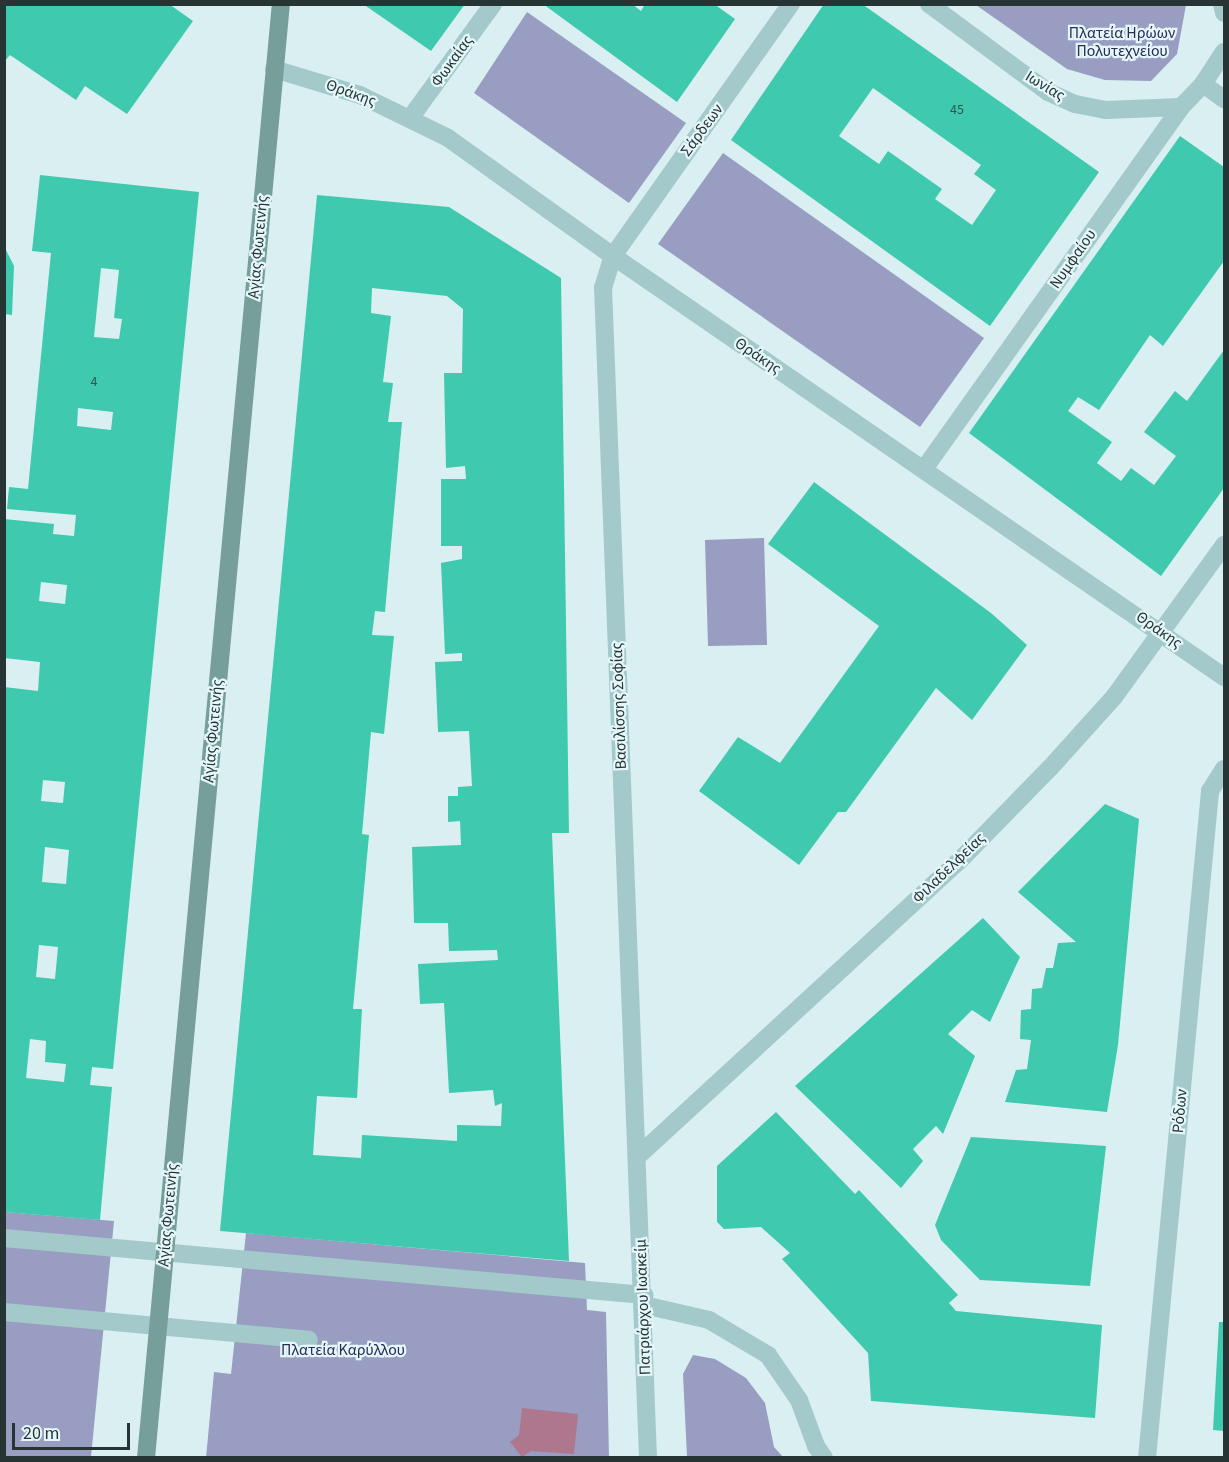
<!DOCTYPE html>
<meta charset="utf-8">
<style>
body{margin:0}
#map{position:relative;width:1229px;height:1462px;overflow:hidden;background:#d9eff2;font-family:"Source Sans 3",sans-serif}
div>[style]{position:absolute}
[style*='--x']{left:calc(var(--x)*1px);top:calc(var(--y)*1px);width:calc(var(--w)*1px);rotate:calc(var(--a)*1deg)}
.green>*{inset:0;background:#989dc1}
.water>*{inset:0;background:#af778d}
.building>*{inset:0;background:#3fc9ae}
.lane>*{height:18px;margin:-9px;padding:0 9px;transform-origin:9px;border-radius:9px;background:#a4c9ca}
.street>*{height:18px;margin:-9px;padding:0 9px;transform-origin:9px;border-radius:9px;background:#a4c9ca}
.secondary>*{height:18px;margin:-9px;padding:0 9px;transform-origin:9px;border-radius:9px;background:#769e9b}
span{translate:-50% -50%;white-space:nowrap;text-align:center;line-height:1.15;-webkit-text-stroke:4.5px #e5f7fa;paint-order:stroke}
.number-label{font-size:14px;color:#2c5a52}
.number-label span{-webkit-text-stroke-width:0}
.park-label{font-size:16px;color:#292c54}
.street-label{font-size:16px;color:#263533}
.frame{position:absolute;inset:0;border:6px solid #263533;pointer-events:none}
.scale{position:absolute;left:12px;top:1423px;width:118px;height:27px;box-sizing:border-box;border:3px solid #263533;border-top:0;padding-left:8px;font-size:18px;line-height:21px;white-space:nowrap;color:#263533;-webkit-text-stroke:4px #e5f7fa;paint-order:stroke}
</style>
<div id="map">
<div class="green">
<i style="clip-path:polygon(1186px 5px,1177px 54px,1151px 81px,1105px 80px,1067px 69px,976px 5px)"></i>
<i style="clip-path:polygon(527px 12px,686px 123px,629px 203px,474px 93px)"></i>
<i style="clip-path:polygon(723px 153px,984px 338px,920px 427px,658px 244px)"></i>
<i style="clip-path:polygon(764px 538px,767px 645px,708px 646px,705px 540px)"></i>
<i style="clip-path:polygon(5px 1212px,114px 1221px,91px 1457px,5px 1457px)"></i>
<i style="clip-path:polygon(246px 1233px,585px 1263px,587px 1310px,606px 1312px,609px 1457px,206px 1458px,214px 1372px,231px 1374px)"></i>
<i style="clip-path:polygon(693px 1355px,715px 1359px,746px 1378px,765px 1403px,774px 1447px,783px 1457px,687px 1457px,683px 1374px)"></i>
</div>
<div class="water">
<i style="clip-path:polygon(522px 1408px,578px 1414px,574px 1454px,531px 1451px,522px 1457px,510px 1442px,519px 1435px)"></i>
</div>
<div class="building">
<i style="clip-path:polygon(4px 4px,169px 4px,193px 21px,127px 114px,85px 86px,76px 100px,10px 55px,4px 62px)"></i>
<i style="clip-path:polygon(363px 4px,465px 4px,431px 51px)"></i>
<i style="clip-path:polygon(543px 4px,632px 4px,641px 11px,645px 4px,714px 4px,735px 19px,677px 102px)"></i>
<i style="clip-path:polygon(evenodd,824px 4px,862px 4px,1099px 172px,990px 326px,731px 140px,824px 4px,873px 88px,981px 165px,974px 174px,996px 190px,972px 225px,935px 199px,942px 189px,888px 151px,879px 164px,839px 136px,873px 88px)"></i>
<i style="clip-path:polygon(1180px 136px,1224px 167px,1224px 261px,1163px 346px,1150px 335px,1099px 410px,1078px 397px,1068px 411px,1112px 442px,1097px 463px,1121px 481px,1131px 468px,1154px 485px,1176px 456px,1144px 432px,1175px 391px,1187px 401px,1224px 350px,1224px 488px,1161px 576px,969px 433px)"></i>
<i style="clip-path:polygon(evenodd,40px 175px,199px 192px,113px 1069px,92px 1067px,90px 1085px,112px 1087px,100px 1220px,4px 1212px,4px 687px,38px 691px,40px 662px,4px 658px,4px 519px,54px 524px,53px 534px,74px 536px,76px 515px,7px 509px,9px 487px,28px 489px,51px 253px,32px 251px,40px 175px,101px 268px,119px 270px,114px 318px,122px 319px,119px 339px,94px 337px,101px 268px,40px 175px,78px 408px,113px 412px,111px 430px,77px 426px,78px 408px,40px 175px,41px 582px,67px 585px,65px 604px,39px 601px,41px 582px,40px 175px,43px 780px,65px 782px,63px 803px,41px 801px,43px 780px,40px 175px,45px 847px,69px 850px,66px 884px,42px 882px,45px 847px,40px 175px,39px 945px,58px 947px,55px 979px,36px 977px,39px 945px,40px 175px,30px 1039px,46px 1041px,45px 1062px,66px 1064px,64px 1082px,26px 1078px,30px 1039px)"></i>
<i style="clip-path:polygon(evenodd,317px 195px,449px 207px,561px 278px,569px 833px,552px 833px,569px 1261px,220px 1231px,317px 195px,372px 288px,447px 296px,463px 309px,462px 373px,444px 373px,446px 468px,465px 466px,466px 479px,441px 479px,441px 546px,462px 546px,462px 559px,441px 563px,445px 654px,462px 653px,462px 661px,435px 662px,438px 732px,469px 731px,472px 786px,458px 787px,458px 796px,448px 796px,448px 822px,460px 821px,461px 845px,412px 847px,414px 923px,448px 923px,449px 951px,497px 950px,498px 960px,418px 964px,420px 1004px,444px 1003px,449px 1093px,493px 1090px,495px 1106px,502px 1103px,501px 1126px,457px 1125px,457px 1141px,362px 1135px,361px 1158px,313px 1155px,317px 1096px,357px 1098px,362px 1009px,353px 1009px,369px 835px,362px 834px,371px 732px,384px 734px,394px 636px,372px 635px,375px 611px,385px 612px,402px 422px,388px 422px,393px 383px,383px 382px,391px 316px,371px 313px,372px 288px)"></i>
<i style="clip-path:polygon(4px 246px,14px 266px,12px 315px,4px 314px)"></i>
<i style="clip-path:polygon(814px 482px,991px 613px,1027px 645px,972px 720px,936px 688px,846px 812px,838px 812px,799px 865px,699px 791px,738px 737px,780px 763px,879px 626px,768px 544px)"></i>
<i style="clip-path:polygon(1105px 804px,1139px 819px,1118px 1045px,1107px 1112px,1005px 1102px,1016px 1070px,1027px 1069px,1031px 1040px,1020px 1039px,1021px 1010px,1031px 1009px,1032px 989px,1042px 988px,1046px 968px,1053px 968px,1058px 943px,1076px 942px,1018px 892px)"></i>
<i style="clip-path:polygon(983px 918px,1020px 957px,990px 1022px,972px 1010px,948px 1034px,975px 1056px,943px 1134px,936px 1126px,913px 1149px,923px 1161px,901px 1188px,795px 1086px)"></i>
<i style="clip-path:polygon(776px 1112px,855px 1194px,859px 1190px,958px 1295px,949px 1303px,956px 1311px,1102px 1325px,1095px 1418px,871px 1401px,868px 1353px,782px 1259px,790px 1253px,761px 1227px,724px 1229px,717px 1222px,717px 1166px)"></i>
<i style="clip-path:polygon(971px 1137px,1106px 1146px,1090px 1286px,980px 1280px,941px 1240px,935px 1225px)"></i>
<i style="clip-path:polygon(1219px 1322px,1224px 1322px,1224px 1431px,1213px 1430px)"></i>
</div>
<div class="lane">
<i style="--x:4;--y:1312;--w:306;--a:5.2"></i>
</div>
<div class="street">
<i style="--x:929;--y:4;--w:148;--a:36.5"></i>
<i style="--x:1048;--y:92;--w:30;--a:24"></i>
<i style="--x:1075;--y:104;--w:32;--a:11"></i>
<i style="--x:1106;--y:110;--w:75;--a:-2.3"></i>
<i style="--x:1222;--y:4;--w:9;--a:77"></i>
<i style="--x:274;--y:69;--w:90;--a:16.8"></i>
<i style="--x:360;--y:95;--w:98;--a:26"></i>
<i style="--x:448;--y:138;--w:203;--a:35.6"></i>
<i style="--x:613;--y:256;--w:742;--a:34.57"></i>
<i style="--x:1203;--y:84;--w:26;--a:36"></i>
<i style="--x:411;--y:117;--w:140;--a:-54"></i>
<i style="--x:924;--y:469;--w:444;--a:-54.6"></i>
<i style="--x:1181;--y:107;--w:32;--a:-46"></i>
<i style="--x:1203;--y:84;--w:38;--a:-57"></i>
<i style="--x:637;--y:1157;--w:444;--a:-42.6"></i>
<i style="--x:964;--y:856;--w:123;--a:-45.7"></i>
<i style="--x:1050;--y:768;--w:96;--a:-48"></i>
<i style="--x:1114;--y:697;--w:188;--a:-54.1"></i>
<i style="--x:4;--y:1238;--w:643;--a:5.09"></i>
<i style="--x:644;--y:1305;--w:67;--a:13"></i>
<i style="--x:709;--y:1320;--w:69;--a:30.7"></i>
<i style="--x:768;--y:1355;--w:55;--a:55.4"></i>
<i style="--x:799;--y:1400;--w:49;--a:69.7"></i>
<i style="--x:816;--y:1446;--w:14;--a:56"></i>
<i style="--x:648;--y:1458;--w:1171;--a:-92.2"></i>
<i style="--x:603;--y:288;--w:34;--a:-73"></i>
<i style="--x:613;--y:256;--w:309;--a:-54.8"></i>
<i style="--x:1147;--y:1458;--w:670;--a:-84.6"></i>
<i style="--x:1210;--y:791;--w:26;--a:-58"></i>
</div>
<div class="secondary">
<i style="--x:146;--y:1458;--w:1460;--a:-84.7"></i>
</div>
<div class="number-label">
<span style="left:957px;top:110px">45</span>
<span style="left:94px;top:382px">4</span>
</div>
<div class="park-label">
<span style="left:1122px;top:42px">Πλατεία Ηρώων<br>Πολυτεχνείου</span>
<span style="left:343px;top:1350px">Πλατεία Καρύλλου</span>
</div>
<div class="street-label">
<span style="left:452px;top:61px;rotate:-54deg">Φωκαίας</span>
<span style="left:1045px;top:86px;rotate:31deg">Ιωνίας</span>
<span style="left:351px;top:93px;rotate:20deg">Θράκης</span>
<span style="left:702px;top:130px;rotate:-54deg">Σάρδεων</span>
<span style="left:258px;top:247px;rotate:-85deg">Αγίας Φωτεινής</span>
<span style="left:1073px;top:259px;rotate:-55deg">Νυμφαίου</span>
<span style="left:758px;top:356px;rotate:34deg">Θράκης</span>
<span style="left:1159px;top:630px;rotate:35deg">Θράκης</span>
<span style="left:619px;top:706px;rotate:-92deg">Βασιλίσσης Σοφίας</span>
<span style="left:213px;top:731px;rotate:-85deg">Αγίας Φωτεινής</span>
<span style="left:949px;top:868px;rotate:-44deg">Φιλαδελφείας</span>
<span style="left:1180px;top:1111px;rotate:-85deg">Ρόδων</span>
<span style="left:168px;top:1215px;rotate:-85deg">Αγίας Φωτεινής</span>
<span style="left:643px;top:1307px;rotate:-92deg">Πατριάρχου Ιωακείμ</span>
</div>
<div class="frame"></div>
<div class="scale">20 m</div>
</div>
